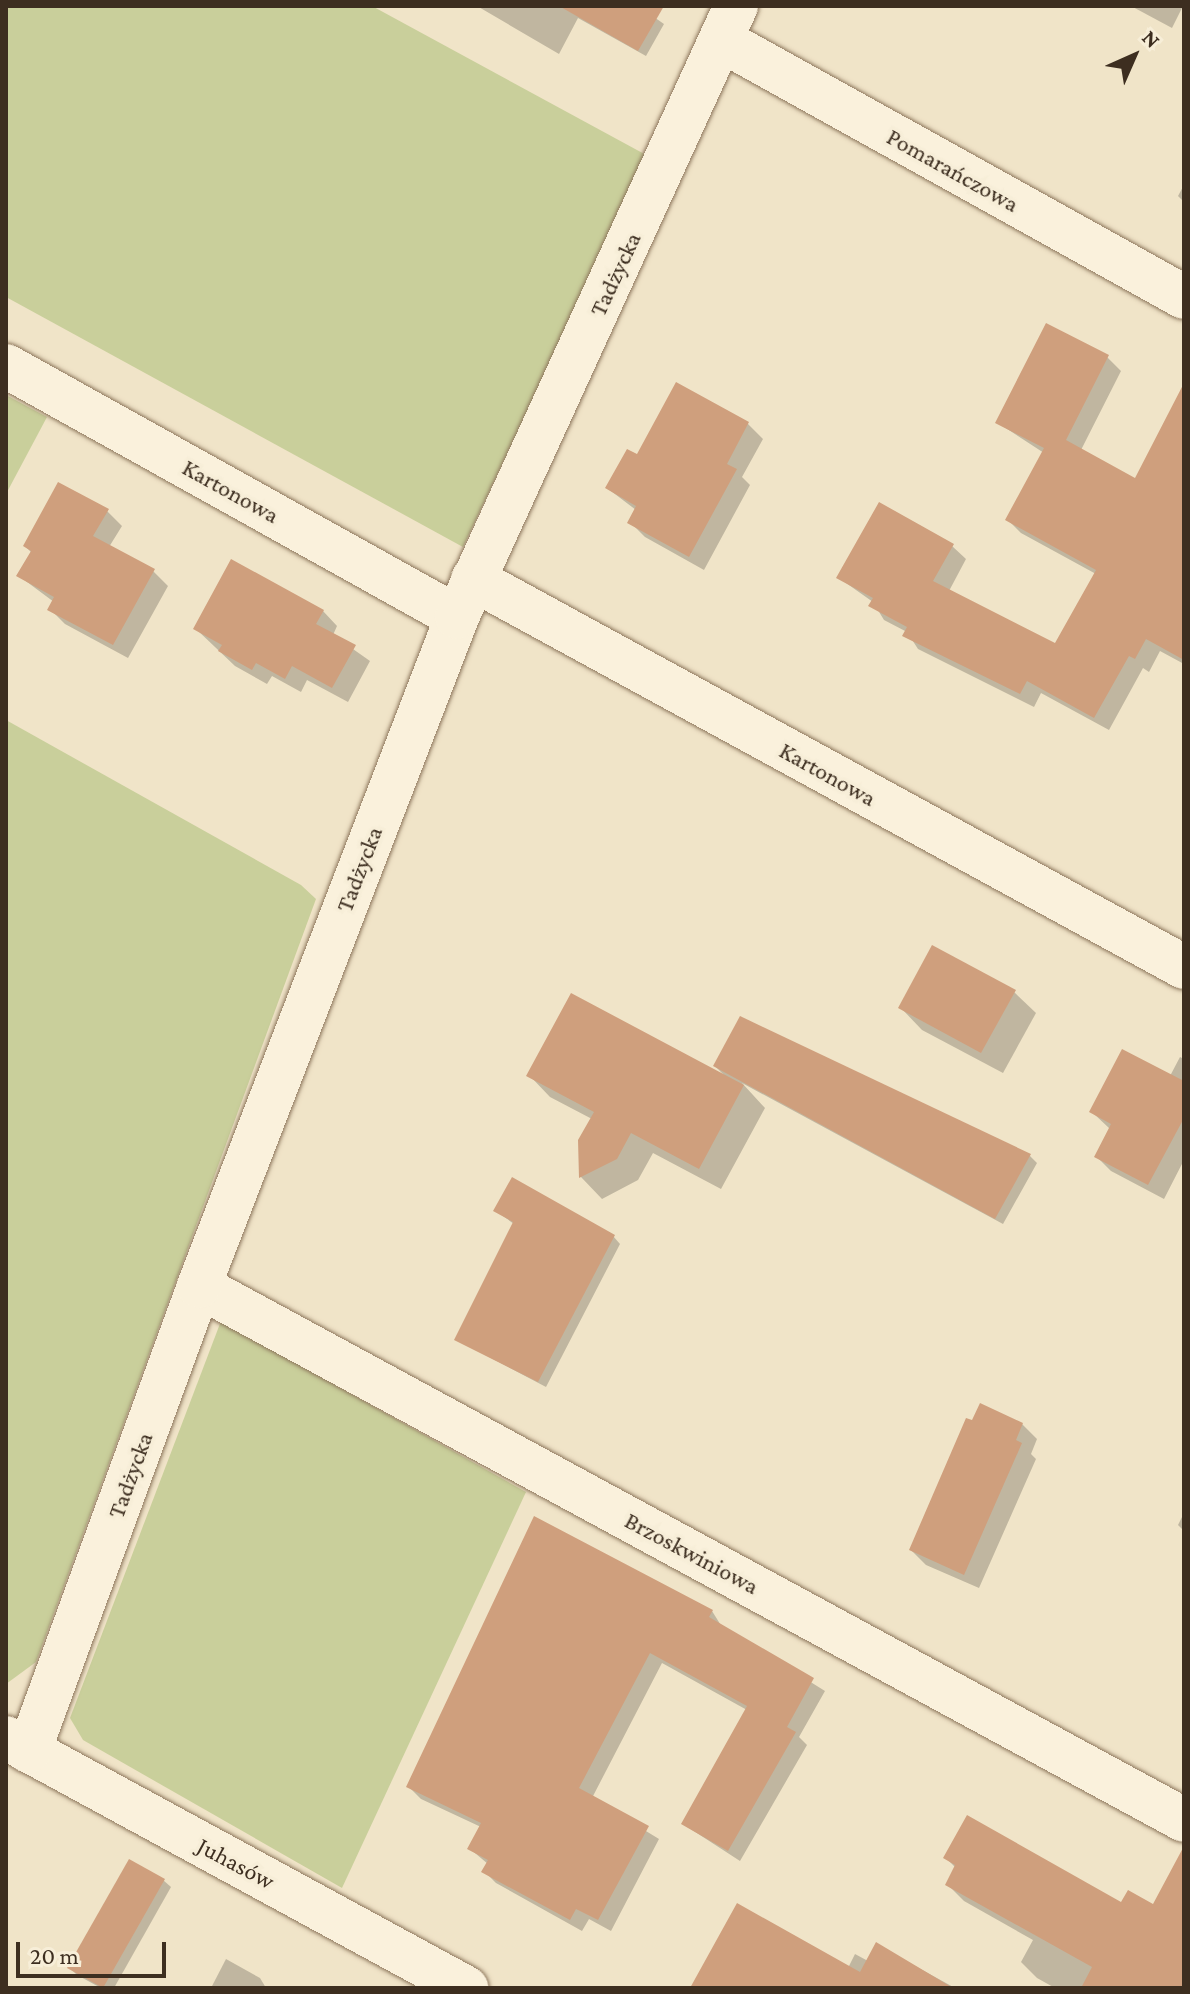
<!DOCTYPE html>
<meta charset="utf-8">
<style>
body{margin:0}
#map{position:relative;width:1190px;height:1994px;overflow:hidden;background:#f0e4c8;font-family:"Crimson Pro",serif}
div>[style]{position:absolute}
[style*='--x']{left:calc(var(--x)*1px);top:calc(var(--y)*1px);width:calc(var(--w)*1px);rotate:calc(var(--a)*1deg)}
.green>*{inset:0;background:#c9cf9b}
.shadow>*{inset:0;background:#0003}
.building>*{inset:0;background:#cf9f7d}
.roads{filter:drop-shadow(0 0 2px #8d765c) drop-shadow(0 0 2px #8d765c)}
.minor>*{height:44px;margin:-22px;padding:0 22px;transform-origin:22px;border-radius:22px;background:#faf1dc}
span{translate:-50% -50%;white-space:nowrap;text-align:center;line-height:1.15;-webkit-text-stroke:7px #f7eed8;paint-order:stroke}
.street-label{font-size:24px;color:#3d2e20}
.frame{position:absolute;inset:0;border:8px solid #3d2e20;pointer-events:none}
.north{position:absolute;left:1094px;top:16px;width:80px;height:80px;-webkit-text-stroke:6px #f7eed8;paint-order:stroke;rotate:45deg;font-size:22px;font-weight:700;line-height:32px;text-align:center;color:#3d2e20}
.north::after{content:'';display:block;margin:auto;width:28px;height:36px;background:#3d2e20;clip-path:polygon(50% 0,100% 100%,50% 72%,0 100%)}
.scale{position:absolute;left:16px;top:1942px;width:150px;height:36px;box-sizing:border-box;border:4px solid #3d2e20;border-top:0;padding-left:10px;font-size:24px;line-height:28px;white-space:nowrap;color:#3d2e20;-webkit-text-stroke:6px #f7eed8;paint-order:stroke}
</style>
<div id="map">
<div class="green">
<i style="clip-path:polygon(6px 6px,372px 6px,648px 156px,463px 547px,6px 297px)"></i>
<i style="clip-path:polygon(6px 395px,47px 417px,6px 494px)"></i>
<i style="clip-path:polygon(6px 720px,301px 885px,316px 899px,36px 1662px,6px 1684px)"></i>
<i style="clip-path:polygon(221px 1321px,526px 1492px,342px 1888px,83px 1740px,70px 1718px)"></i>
</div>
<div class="shadow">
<i style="clip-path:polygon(477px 6px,638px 6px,664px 24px,646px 56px,578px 18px,559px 54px)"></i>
<i style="clip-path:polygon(1131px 6px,1183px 6px,1172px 28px)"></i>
<i style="clip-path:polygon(1184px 185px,1184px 202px,1178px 196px)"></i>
<i style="clip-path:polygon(1107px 357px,1121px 371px,1081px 450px,1135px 481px,1184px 449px,1184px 664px,1160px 651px,1149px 672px,1143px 668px,1109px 730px,1041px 693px,1034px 707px,918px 649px,907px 632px,884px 620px,873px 602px,839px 578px,952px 546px,966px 559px,949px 591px,1056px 645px,1096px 574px,1021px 533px,1008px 520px,1044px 453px,998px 423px)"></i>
<i style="clip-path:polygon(677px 385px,748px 424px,763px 439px,742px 477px,750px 485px,704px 570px,645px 537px,630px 522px,636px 510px,607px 488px,638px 456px)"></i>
<i style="clip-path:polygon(107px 511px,122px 526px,109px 547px,153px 571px,168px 586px,128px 658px,65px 624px,50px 609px,54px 602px,19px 576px,32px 553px,25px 546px)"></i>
<i style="clip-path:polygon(323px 611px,337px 626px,333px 635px,370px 661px,348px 702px,307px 680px,301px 692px,272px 676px,267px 684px,235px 666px,195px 628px)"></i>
<i style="clip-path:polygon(1014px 992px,1036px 1013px,1003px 1073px,922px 1030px,901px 1008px)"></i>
<i style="clip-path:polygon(741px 1018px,1030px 1156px,1037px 1163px,1003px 1224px,742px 1083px,765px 1108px,721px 1189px,653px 1153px,638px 1180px,602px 1199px,581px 1177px,580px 1140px,592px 1119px,550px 1097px,529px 1075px,725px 1076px,715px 1066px)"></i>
<i style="clip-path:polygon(1180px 1057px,1184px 1059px,1184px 1160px,1164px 1199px,1111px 1171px,1096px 1156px,1110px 1129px,1092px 1112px,1170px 1076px)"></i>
<i style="clip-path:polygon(496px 1211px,613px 1236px,620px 1244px,546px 1387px,457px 1340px,514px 1224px)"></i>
<i style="clip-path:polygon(1022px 1424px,1037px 1439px,1031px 1454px,1036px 1459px,979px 1588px,926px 1565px,911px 1550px)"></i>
<i style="clip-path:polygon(1184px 1513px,1184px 1531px,1178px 1525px)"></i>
<i style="clip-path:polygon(712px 1611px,722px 1627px,825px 1691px,799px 1737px,807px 1745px,740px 1861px,683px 1824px,747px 1710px,662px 1663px,592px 1798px,659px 1839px,611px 1931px,589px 1919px,582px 1931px,496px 1883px,484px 1871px,488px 1864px,469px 1848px,481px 1827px,421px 1799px,409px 1787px)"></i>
<i style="clip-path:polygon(946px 1858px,1122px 1905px,1184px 1906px,1184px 1988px,1055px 1988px,1037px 1978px,1021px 1962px,1033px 1940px,964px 1901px,947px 1884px,956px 1868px)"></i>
<i style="clip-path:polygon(163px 1880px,171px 1887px,114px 1988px,101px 1988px,77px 1975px,70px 1968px)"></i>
<i style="clip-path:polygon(877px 1945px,955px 1988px,710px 1988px,848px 1968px,855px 1954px,868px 1961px)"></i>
<i style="clip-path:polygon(226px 1959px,260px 1978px,266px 1988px,211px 1988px)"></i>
</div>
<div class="building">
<i style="clip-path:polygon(559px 6px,664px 6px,638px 51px)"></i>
<i style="clip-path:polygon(1046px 323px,1109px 355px,1066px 440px,1135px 478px,1184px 383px,1184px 660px,1146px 639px,1135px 659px,1129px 656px,1094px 718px,1027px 681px,1020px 694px,902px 636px,907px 627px,868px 606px,873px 598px,836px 578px,879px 502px,954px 544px,933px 581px,1055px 643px,1096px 570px,1005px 520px,1044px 448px,995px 423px)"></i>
<i style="clip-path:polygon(676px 382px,749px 422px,727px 464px,737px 469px,689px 557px,627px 523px,636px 506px,605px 488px,627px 449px,637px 454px)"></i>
<i style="clip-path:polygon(58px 482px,109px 509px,93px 536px,155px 569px,113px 645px,47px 610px,54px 597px,16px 576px,31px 551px,23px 546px)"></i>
<i style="clip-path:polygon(231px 559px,324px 610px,316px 624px,356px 645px,332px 688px,292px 666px,285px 679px,256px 663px,252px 670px,218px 651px,222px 645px,193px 629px)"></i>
<i style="clip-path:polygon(932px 945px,1016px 990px,981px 1053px,898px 1008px)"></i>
<i style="clip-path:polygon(571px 993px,744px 1085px,699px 1169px,631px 1133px,617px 1159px,579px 1178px,578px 1140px,594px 1112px,526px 1076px)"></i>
<i style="clip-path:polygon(740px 1016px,1031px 1154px,995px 1219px,713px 1066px)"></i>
<i style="clip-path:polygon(1122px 1049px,1184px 1081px,1184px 1118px,1148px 1185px,1094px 1157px,1111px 1124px,1089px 1112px)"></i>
<i style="clip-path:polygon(512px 1177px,615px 1235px,538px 1382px,454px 1340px,513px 1222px,493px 1211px)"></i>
<i style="clip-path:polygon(980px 1403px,1023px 1423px,1016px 1440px,1022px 1443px,964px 1575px,909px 1550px,966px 1418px,972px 1420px)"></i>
<i style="clip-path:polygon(534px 1516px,713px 1610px,709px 1617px,814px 1678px,787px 1727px,796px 1732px,728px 1851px,681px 1824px,747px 1706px,650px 1653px,579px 1788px,649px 1826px,598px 1920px,576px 1909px,570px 1920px,481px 1872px,488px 1860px,467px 1849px,481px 1823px,406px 1787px)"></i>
<i style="clip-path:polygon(967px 1815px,1121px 1902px,1128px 1890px,1153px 1904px,1184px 1846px,1184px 1988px,1081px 1988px,1092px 1967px,945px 1885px,955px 1865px,943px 1858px)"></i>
<i style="clip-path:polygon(129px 1859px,165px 1879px,103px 1988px,67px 1968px)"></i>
<i style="clip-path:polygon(737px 1903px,860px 1972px,876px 1942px,953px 1988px,690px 1988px)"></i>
</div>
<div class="roads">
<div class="minor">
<i style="--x:723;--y:41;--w:527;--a:29.04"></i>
<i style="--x:6;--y:366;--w:516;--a:29.1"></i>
<i style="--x:473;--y:579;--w:810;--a:28.62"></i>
<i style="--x:199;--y:1286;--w:1120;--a:28.46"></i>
<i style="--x:6;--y:1738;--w:524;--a:28.52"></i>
<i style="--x:29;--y:1751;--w:495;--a:-69.9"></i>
<i style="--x:199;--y:1286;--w:717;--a:-68.91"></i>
<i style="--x:457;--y:617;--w:672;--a:-65.46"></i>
</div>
</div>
<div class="street-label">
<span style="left:953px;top:170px;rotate:29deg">Pomarańczowa</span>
<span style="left:615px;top:274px;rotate:-65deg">Tadżycka</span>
<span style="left:231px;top:491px;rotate:29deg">Kartonowa</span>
<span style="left:828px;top:774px;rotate:29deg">Kartonowa</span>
<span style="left:359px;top:869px;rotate:-69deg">Tadżycka</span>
<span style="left:130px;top:1475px;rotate:-70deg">Tadżycka</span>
<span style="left:692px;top:1553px;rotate:28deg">Brzoskwiniowa</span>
<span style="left:236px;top:1863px;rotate:28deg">Juhasów</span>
</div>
<div class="frame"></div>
<div class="north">N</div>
<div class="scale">20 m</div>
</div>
